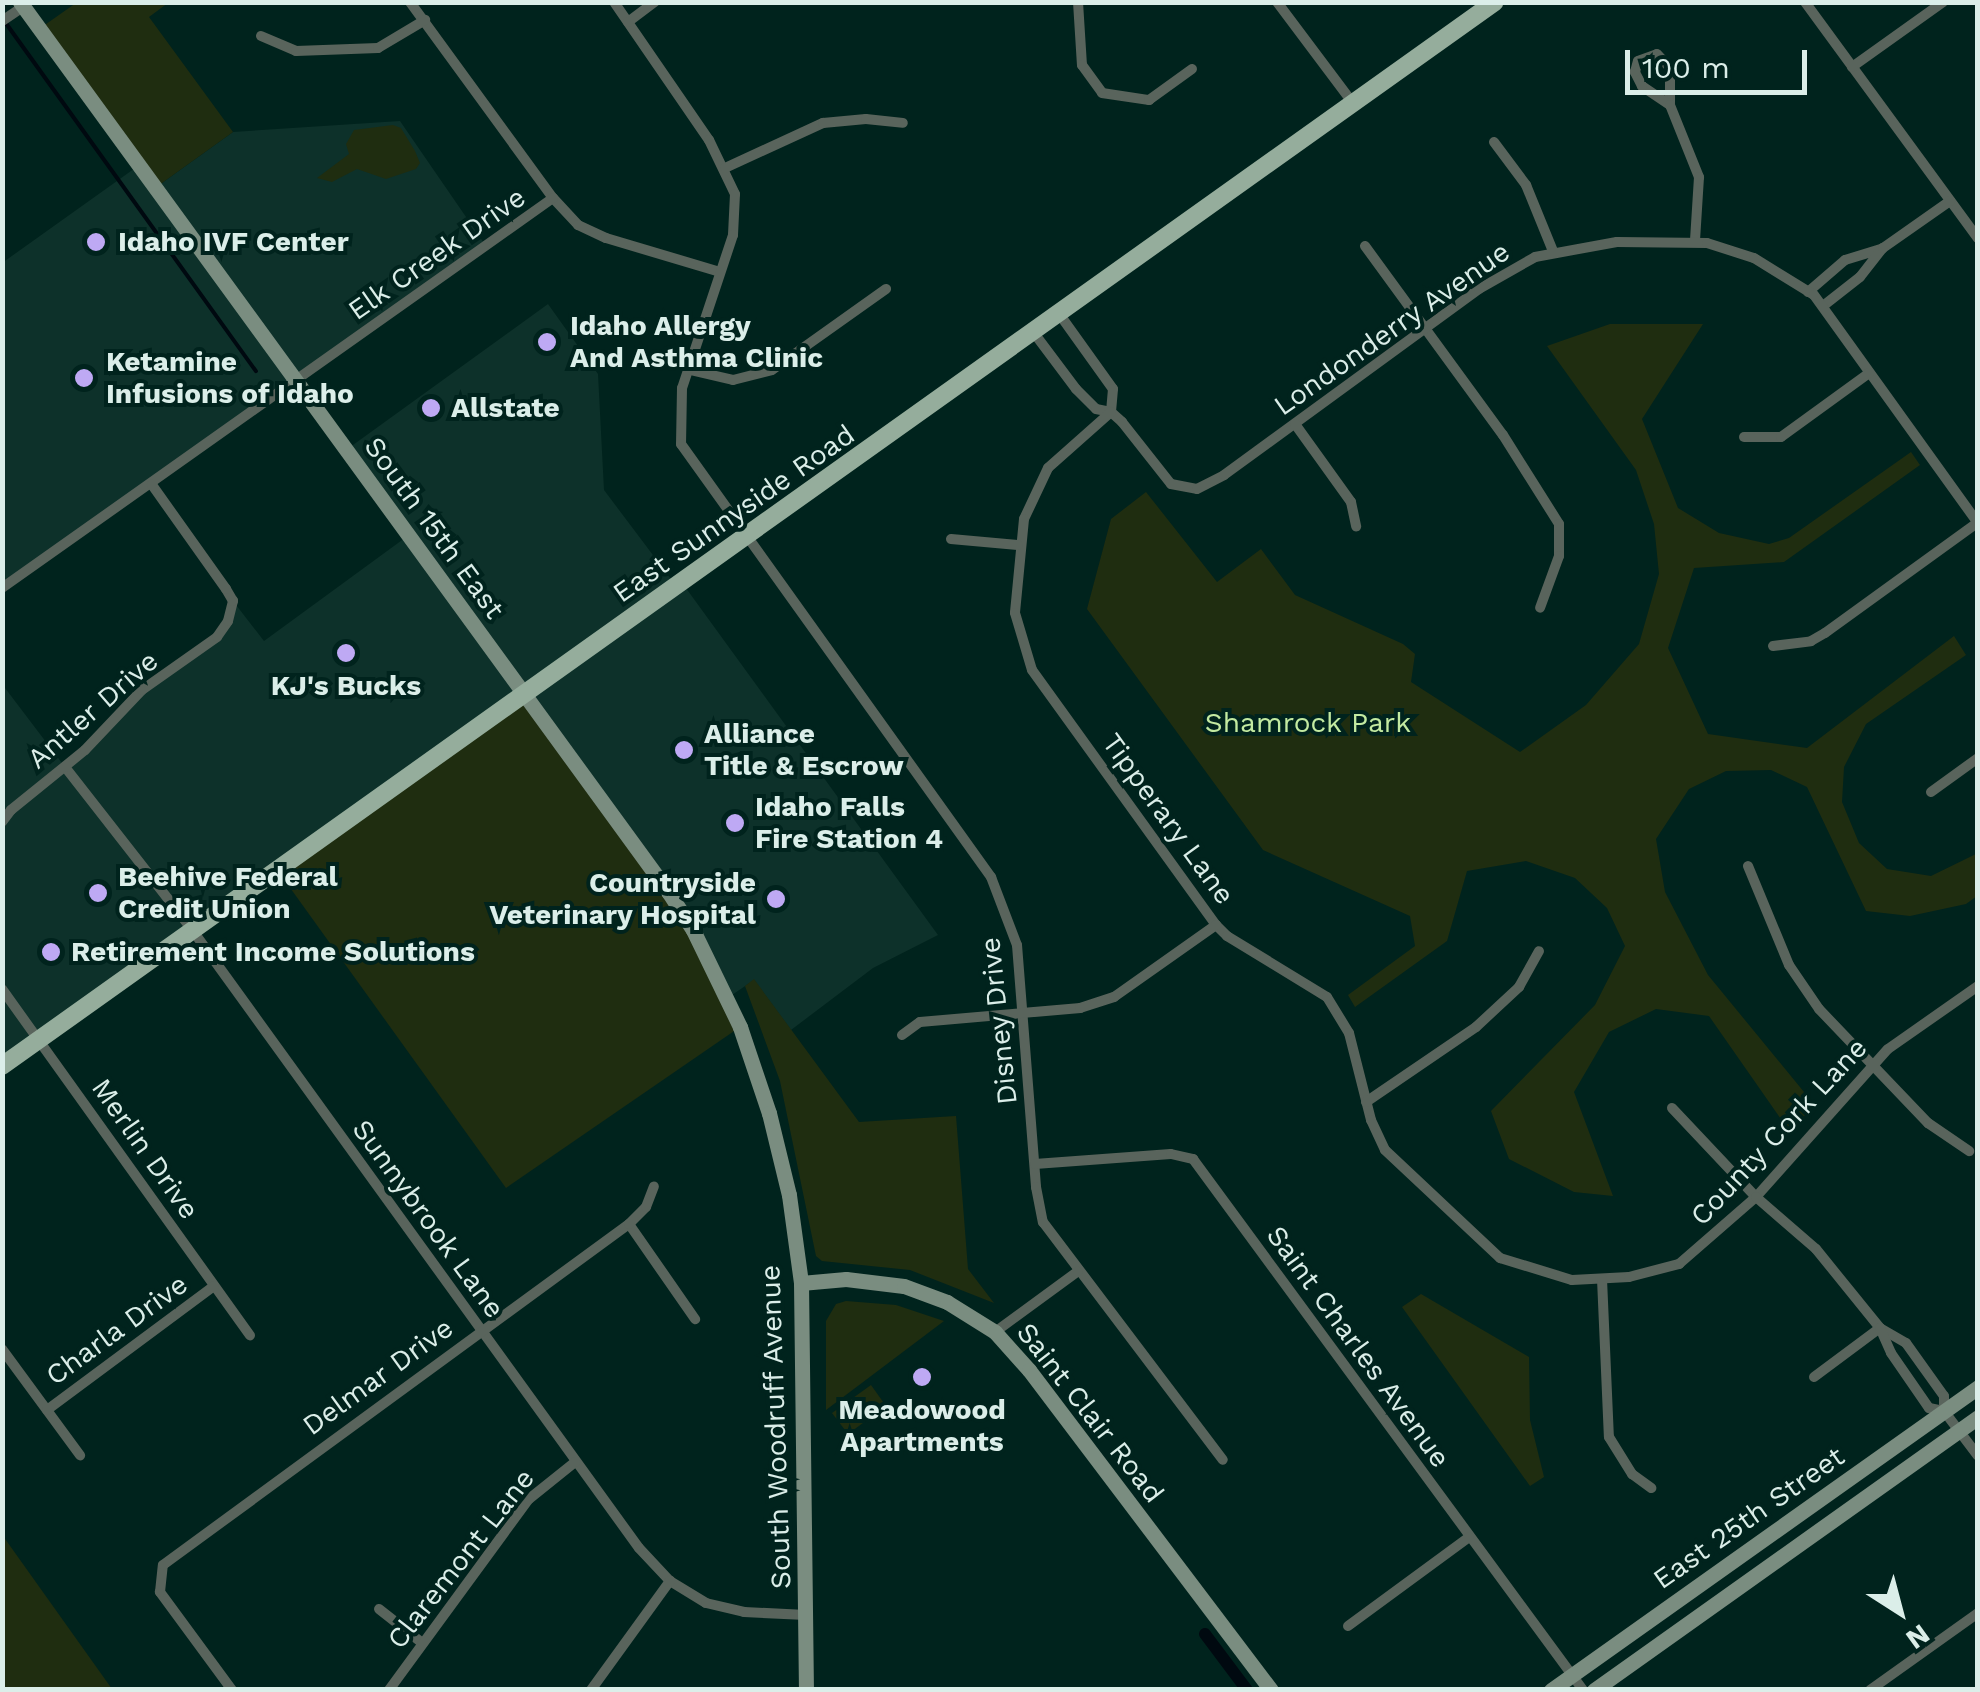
<!DOCTYPE html>
<style>
body{margin:0}
#map{position:relative;width:1980px;height:1692px;overflow:hidden;background:#00231d;font-family:"Work Sans",sans-serif}
div>[style]{position:absolute}
[style*='--x']{left:calc(var(--x)*1px);top:calc(var(--y)*1px);width:calc(var(--w)*1px);rotate:calc(var(--a)*1deg)}
.built>*{inset:0;background:#0d312a}
.green>*{inset:0;background:#1f2d10}
.stream>*{height:4px;margin:-2px;padding:0 2px;transform-origin:2px;border-radius:2px;background:#000910}
.canal>*{height:12px;margin:-6px;padding:0 6px;transform-origin:6px;border-radius:6px;background:#000910}
.street>*{height:10px;margin:-5px;padding:0 5px;transform-origin:5px;border-radius:5px;background:#59645c}
.secondary>*{height:15px;margin:-7.5px;padding:0 7.5px;transform-origin:7.5px;border-radius:7.5px;background:#7a8d80}
.primary>*{height:18px;margin:-9px;padding:0 9px;transform-origin:9px;border-radius:9px;background:#95ad9c}
.dots>*{width:28px;height:28px;translate:-50% -50%;box-sizing:border-box;border:5px solid #00231d;border-radius:50%}
span{translate:-50% -50%;white-space:nowrap;text-align:center;line-height:1.15;-webkit-text-stroke:8px #00231d;paint-order:stroke}
.poi-label{font-size:28px;color:#dbeee9;font-weight:700}
.left{translate:0 -50%;text-align:left}
.right{translate:-100% -50%;text-align:right}
.street-label{font-size:28px;color:#dbeee9}
.park-label{font-size:28px;color:#c3eaa1}
.frame{position:absolute;inset:0;border:5px solid #dbeee9;pointer-events:none}
.north{position:absolute;left:1850px;top:1562px;width:100px;height:100px;-webkit-text-stroke:8px #00231d;paint-order:stroke;rotate:144deg;font-size:28px;font-weight:700;line-height:40px;text-align:center;color:#dbeee9}
.north::after{content:'';display:block;margin:auto;width:35px;height:45px;background:#dbeee9;clip-path:polygon(50% 0,100% 100%,50% 72%,0 100%)}
.scale{position:absolute;left:1625px;top:50px;width:182px;height:45px;box-sizing:border-box;border:5px solid #dbeee9;border-top:0;padding-left:12px;font-size:30px;line-height:35px;white-space:nowrap;color:#dbeee9;-webkit-text-stroke:8px #00231d;paint-order:stroke}
</style>
<div id="map">
<div class="built">
<i style="clip-path:polygon(400px 121px,486px 246px,3px 588px,2px 263px,138px 166px,155px 188px,233px 132px)"></i>
<i style="clip-path:polygon(548px 304px,598px 374px,604px 490px,677px 587px,683px 584px,938px 935px,873px 968px,791px 1030px,754px 980px,726px 999px,525px 696px,3px 1066px,2px 684px,65px 767px,142px 690px,217px 637px,233px 601px,264px 641px,409px 535px,346px 450px)"></i>
</div>
<div class="green">
<i style="clip-path:polygon(76px 3px,168px 3px,149px 17px,233px 132px,155px 188px,39px 29px)"></i>
<i style="clip-path:polygon(393px 125px,401px 128px,415px 151px,420px 163px,416px 169px,386px 179px,357px 169px,332px 182px,317px 178px,349px 154px,346px 144px,354px 130px)"></i>
<i style="clip-path:polygon(1610px 324px,1703px 324px,1642px 419px,1678px 508px,1719px 533px,1769px 544px,1789px 538px,1911px 452px,1920px 465px,1784px 562px,1694px 568px,1668px 648px,1708px 734px,1807px 748px,1954px 636px,1966px 655px,1866px 724px,1844px 767px,1842px 802px,1859px 843px,1887px 869px,1931px 876px,1978px 853px,1977px 896px,1966px 904px,1910px 916px,1866px 911px,1807px 787px,1771px 770px,1726px 771px,1689px 789px,1656px 839px,1665px 892px,1708px 975px,1813px 1103px,1792px 1135px,1709px 1016px,1656px 1009px,1609px 1032px,1574px 1092px,1613px 1196px,1574px 1192px,1509px 1159px,1491px 1111px,1595px 1005px,1625px 946px,1607px 908px,1575px 878px,1526px 861px,1467px 871px,1447px 941px,1355px 1007px,1348px 995px,1415px 946px,1410px 916px,1263px 850px,1087px 609px,1111px 519px,1146px 492px,1217px 582px,1261px 549px,1295px 595px,1403px 644px,1415px 654px,1411px 682px,1520px 752px,1586px 705px,1639px 644px,1659px 574px,1654px 524px,1636px 470px,1547px 346px)"></i>
<i style="clip-path:polygon(526px 695px,687px 920px,740px 1027px,506px 1188px,278px 871px)"></i>
<i style="clip-path:polygon(754px 979px,859px 1122px,956px 1116px,968px 1269px,994px 1303px,910px 1270px,822px 1261px,816px 1256px,780px 1081px,745px 986px)"></i>
<i style="clip-path:polygon(1421px 1294px,1529px 1357px,1530px 1420px,1544px 1477px,1530px 1486px,1402px 1307px)"></i>
<i style="clip-path:polygon(846px 1301px,896px 1305px,944px 1321px,826px 1410px,826px 1321px,836px 1304px)"></i>
<i style="clip-path:polygon(871px 1385px,886px 1406px,848px 1434px,832px 1413px)"></i>
<i style="clip-path:polygon(2px 1536px,3px 1536px,112px 1689px,3px 1689px)"></i>
</div>
<div class="stream">
<i style="--x:5;--y:22;--w:430;--a:54.3"></i>
</div>
<div class="canal">
<i style="--x:1205;--y:1634;--w:70;--a:53.1"></i>
</div>
<div class="street">
<i style="--x:410;--y:2;--w:243;--a:53.9"></i>
<i style="--x:553;--y:198;--w:37;--a:47"></i>
<i style="--x:578;--y:225;--w:31;--a:25"></i>
<i style="--x:606;--y:238;--w:119;--a:16.6"></i>
<i style="--x:614;--y:2;--w:168;--a:55.5"></i>
<i style="--x:709;--y:140;--w:60;--a:64.3"></i>
<i style="--x:735;--y:194;--w:41;--a:92.8"></i>
<i style="--x:733;--y:235;--w:161;--a:108.4"></i>
<i style="--x:682;--y:388;--w:56;--a:91"></i>
<i style="--x:681;--y:444;--w:533;--a:54.4"></i>
<i style="--x:991;--y:877;--w:73;--a:69.1"></i>
<i style="--x:1017;--y:945;--w:243;--a:85.5"></i>
<i style="--x:1036;--y:1187;--w:36;--a:79"></i>
<i style="--x:1043;--y:1222;--w:298;--a:52.9"></i>
<i style="--x:1078;--y:2;--w:63;--a:86.4"></i>
<i style="--x:1082;--y:65;--w:34;--a:54"></i>
<i style="--x:1102;--y:93;--w:48;--a:8.5"></i>
<i style="--x:1149;--y:100;--w:53;--a:-35.8"></i>
<i style="--x:1277;--y:2;--w:125;--a:53.1"></i>
<i style="--x:1805;--y:2;--w:293;--a:53.8"></i>
<i style="--x:2;--y:21;--w:25;--a:-34"></i>
<i style="--x:628;--y:22;--w:34;--a:-37"></i>
<i style="--x:261;--y:36;--w:38;--a:23"></i>
<i style="--x:296;--y:51;--w:82;--a:-2.1"></i>
<i style="--x:378;--y:48;--w:55;--a:-30.8"></i>
<i style="--x:1657;--y:54;--w:19;--a:47"></i>
<i style="--x:1670;--y:68;--w:37;--a:90"></i>
<i style="--x:1670;--y:105;--w:34;--a:-146"></i>
<i style="--x:1642;--y:86;--w:16;--a:-117"></i>
<i style="--x:1635;--y:72;--w:11;--a:-75"></i>
<i style="--x:1638;--y:61;--w:20;--a:-20"></i>
<i style="--x:1852;--y:67;--w:112;--a:-35.5"></i>
<i style="--x:1670;--y:105;--w:78;--a:68.1"></i>
<i style="--x:1699;--y:177;--w:64;--a:93.6"></i>
<i style="--x:1494;--y:142;--w:54;--a:53.3"></i>
<i style="--x:1526;--y:185;--w:71;--a:67.8"></i>
<i style="--x:725;--y:168;--w:108;--a:-24.7"></i>
<i style="--x:823;--y:123;--w:43;--a:-5.3"></i>
<i style="--x:866;--y:119;--w:37;--a:6"></i>
<i style="--x:1365;--y:246;--w:234;--a:53.9"></i>
<i style="--x:1503;--y:435;--w:105;--a:57.8"></i>
<i style="--x:1559;--y:524;--w:32;--a:90"></i>
<i style="--x:1559;--y:556;--w:55;--a:110.1"></i>
<i style="--x:1808;--y:292;--w:49;--a:-40.9"></i>
<i style="--x:1845;--y:260;--w:39;--a:-17"></i>
<i style="--x:1823;--y:306;--w:47;--a:-38.1"></i>
<i style="--x:1860;--y:277;--w:37;--a:-52"></i>
<i style="--x:1883;--y:248;--w:82;--a:-35"></i>
<i style="--x:1060;--y:315;--w:91;--a:54.4"></i>
<i style="--x:1113;--y:389;--w:23;--a:95"></i>
<i style="--x:1034;--y:333;--w:70;--a:53.1"></i>
<i style="--x:1076;--y:389;--w:28;--a:45"></i>
<i style="--x:1096;--y:409;--w:15;--a:11"></i>
<i style="--x:1111;--y:412;--w:15;--a:42"></i>
<i style="--x:1122;--y:422;--w:79;--a:51.7"></i>
<i style="--x:1171;--y:484;--w:26;--a:11"></i>
<i style="--x:1197;--y:489;--w:30;--a:-27"></i>
<i style="--x:1224;--y:475;--w:316;--a:-36.1"></i>
<i style="--x:1479;--y:289;--w:64;--a:-29.7"></i>
<i style="--x:1535;--y:257;--w:83;--a:-10.4"></i>
<i style="--x:1617;--y:242;--w:90;--a:0.6"></i>
<i style="--x:1707;--y:243;--w:49;--a:17.7"></i>
<i style="--x:1754;--y:258;--w:70;--a:31.7"></i>
<i style="--x:1814;--y:295;--w:281;--a:54.3"></i>
<i style="--x:690;--y:370;--w:44;--a:13.1"></i>
<i style="--x:733;--y:380;--w:40;--a:-14.4"></i>
<i style="--x:772;--y:370;--w:140;--a:-35.4"></i>
<i style="--x:1111;--y:412;--w:84;--a:138.4"></i>
<i style="--x:1048;--y:468;--w:56;--a:115.2"></i>
<i style="--x:1024;--y:519;--w:94;--a:95.5"></i>
<i style="--x:1015;--y:613;--w:59;--a:73.4"></i>
<i style="--x:1032;--y:670;--w:314;--a:54.2"></i>
<i style="--x:1216;--y:925;--w:16;--a:45"></i>
<i style="--x:1227;--y:936;--w:117;--a:31.4"></i>
<i style="--x:1327;--y:997;--w:42;--a:58.6"></i>
<i style="--x:1349;--y:1033;--w:90;--a:75.8"></i>
<i style="--x:1371;--y:1120;--w:33;--a:65"></i>
<i style="--x:1385;--y:1150;--w:158;--a:43.2"></i>
<i style="--x:1500;--y:1258;--w:75;--a:17"></i>
<i style="--x:1572;--y:1280;--w:57;--a:-3"></i>
<i style="--x:1629;--y:1277;--w:52;--a:-14.6"></i>
<i style="--x:1679;--y:1264;--w:102;--a:-41"></i>
<i style="--x:1756;--y:1197;--w:198;--a:-48.3"></i>
<i style="--x:1888;--y:1049;--w:110;--a:-35"></i>
<i style="--x:1295;--y:424;--w:96;--a:54.3"></i>
<i style="--x:1351;--y:502;--w:25;--a:78"></i>
<i style="--x:1744;--y:437;--w:37;--a:0"></i>
<i style="--x:1781;--y:437;--w:109;--a:-36"></i>
<i style="--x:951;--y:539;--w:67;--a:5.1"></i>
<i style="--x:2;--y:588;--w:675;--a:-35.29"></i>
<i style="--x:1773;--y:646;--w:38;--a:-7"></i>
<i style="--x:1811;--y:641;--w:16;--a:-30"></i>
<i style="--x:1825;--y:633;--w:188;--a:-35.9"></i>
<i style="--x:65;--y:767;--w:208;--a:52"></i>
<i style="--x:193;--y:931;--w:761;--a:54.14"></i>
<i style="--x:639;--y:1548;--w:45;--a:46.8"></i>
<i style="--x:670;--y:1581;--w:42;--a:31.4"></i>
<i style="--x:706;--y:1603;--w:39;--a:13"></i>
<i style="--x:744;--y:1612;--w:62;--a:2.8"></i>
<i style="--x:1931;--y:792;--w:58;--a:-35.9"></i>
<i style="--x:2;--y:822;--w:15;--a:-53"></i>
<i style="--x:11;--y:810;--w:95;--a:-39"></i>
<i style="--x:85;--y:750;--w:83;--a:-46.5"></i>
<i style="--x:142;--y:690;--w:92;--a:-35.2"></i>
<i style="--x:217;--y:637;--w:19;--a:-55"></i>
<i style="--x:228;--y:621;--w:21;--a:-76"></i>
<i style="--x:233;--y:601;--w:14;--a:-120"></i>
<i style="--x:226;--y:589;--w:128;--a:-125.4"></i>
<i style="--x:1748;--y:866;--w:107;--a:67.5"></i>
<i style="--x:1789;--y:965;--w:53;--a:55.7"></i>
<i style="--x:1819;--y:1009;--w:158;--a:46.3"></i>
<i style="--x:1928;--y:1123;--w:50;--a:34.3"></i>
<i style="--x:2;--y:989;--w:426;--a:54.4"></i>
<i style="--x:902;--y:1035;--w:22;--a:-36"></i>
<i style="--x:920;--y:1022;--w:161;--a:-5"></i>
<i style="--x:1080;--y:1008;--w:36;--a:-18"></i>
<i style="--x:1114;--y:997;--w:125;--a:-35.2"></i>
<i style="--x:1366;--y:1102;--w:133;--a:-34.3"></i>
<i style="--x:1476;--y:1027;--w:59;--a:-42.9"></i>
<i style="--x:1519;--y:987;--w:41;--a:-60.9"></i>
<i style="--x:1672;--y:1108;--w:122;--a:46.7"></i>
<i style="--x:1756;--y:1197;--w:79;--a:40.9"></i>
<i style="--x:1816;--y:1249;--w:102;--a:51"></i>
<i style="--x:1880;--y:1328;--w:30;--a:30"></i>
<i style="--x:1906;--y:1343;--w:65;--a:54.4"></i>
<i style="--x:1944;--y:1396;--w:15;--a:90"></i>
<i style="--x:1944;--y:1411;--w:56;--a:52.9"></i>
<i style="--x:1035;--y:1164;--w:136;--a:-4.2"></i>
<i style="--x:1171;--y:1154;--w:23;--a:13"></i>
<i style="--x:1193;--y:1159;--w:659;--a:53.7"></i>
<i style="--x:629;--y:1224;--w:116;--a:55.2"></i>
<i style="--x:1602;--y:1279;--w:158;--a:87.5"></i>
<i style="--x:1609;--y:1437;--w:44;--a:58.1"></i>
<i style="--x:1632;--y:1474;--w:24;--a:36"></i>
<i style="--x:995;--y:1332;--w:102;--a:-36.2"></i>
<i style="--x:2;--y:1349;--w:132;--a:53.7"></i>
<i style="--x:1814;--y:1377;--w:82;--a:-36.6"></i>
<i style="--x:1880;--y:1328;--w:27;--a:66"></i>
<i style="--x:1891;--y:1353;--w:67;--a:55.4"></i>
<i style="--x:1929;--y:1408;--w:15;--a:11"></i>
<i style="--x:47;--y:1410;--w:208;--a:-36.6"></i>
<i style="--x:379;--y:1609;--w:53;--a:38.2"></i>
<i style="--x:1348;--y:1626;--w:150;--a:-36.3"></i>
<i style="--x:232;--y:1690;--w:122;--a:-126.3"></i>
<i style="--x:160;--y:1592;--w:27;--a:-84"></i>
<i style="--x:163;--y:1565;--w:577;--a:-36.2"></i>
<i style="--x:629;--y:1224;--w:24;--a:-45"></i>
<i style="--x:646;--y:1207;--w:22;--a:-69"></i>
<i style="--x:389;--y:1690;--w:237;--a:-53.8"></i>
<i style="--x:529;--y:1499;--w:59;--a:-38.8"></i>
<i style="--x:591;--y:1690;--w:135;--a:-54.1"></i>
<i style="--x:1870;--y:1690;--w:133;--a:-35.5"></i>
</div>
<div class="secondary">
<i style="--x:20;--y:2;--w:1102;--a:53.93"></i>
<i style="--x:669;--y:893;--w:44;--a:57"></i>
<i style="--x:693;--y:930;--w:108;--a:64.1"></i>
<i style="--x:740;--y:1027;--w:91;--a:71.4"></i>
<i style="--x:769;--y:1113;--w:84;--a:76.3"></i>
<i style="--x:789;--y:1195;--w:89;--a:82.2"></i>
<i style="--x:801;--y:1283;--w:407;--a:89.3"></i>
<i style="--x:801;--y:1283;--w:45;--a:-5.1"></i>
<i style="--x:846;--y:1279;--w:58;--a:6.9"></i>
<i style="--x:904;--y:1286;--w:46;--a:20.4"></i>
<i style="--x:947;--y:1302;--w:57;--a:32"></i>
<i style="--x:995;--y:1332;--w:51;--a:48.2"></i>
<i style="--x:1029;--y:1370;--w:401;--a:52.9"></i>
<i style="--x:1551;--y:1690;--w:524;--a:-35.36"></i>
<i style="--x:1594;--y:1690;--w:471;--a:-35.4"></i>
</div>
<div class="primary">
<i style="--x:2;--y:1066;--w:1833;--a:-35.48"></i>
</div>
<div class="dots">
<i style="left:96px;top:242px;background:#bea9f4"></i>
<i style="left:547px;top:342px;background:#bea9f4"></i>
<i style="left:84px;top:378px;background:#bea9f4"></i>
<i style="left:431px;top:408px;background:#bea9f4"></i>
<i style="left:346px;top:653px;background:#bea9f4"></i>
<i style="left:684px;top:750px;background:#bea9f4"></i>
<i style="left:735px;top:823px;background:#bea9f4"></i>
<i style="left:98px;top:893px;background:#bea9f4"></i>
<i style="left:776px;top:899px;background:#bea9f4"></i>
<i style="left:51px;top:952px;background:#bea9f4"></i>
<i style="left:922px;top:1377px;background:#bea9f4"></i>
</div>
<div class="poi-label">
<span class="left" style="left:118px;top:242px">Idaho IVF Center</span>
<span class="left" style="left:570px;top:342px">Idaho Allergy<br>And Asthma Clinic</span>
<span class="left" style="left:106px;top:378px">Ketamine<br>Infusions of Idaho</span>
<span class="left" style="left:451px;top:408px">Allstate</span>
<span style="left:346px;top:686px">KJ's Bucks</span>
<span class="left" style="left:704px;top:750px">Alliance<br>Title &amp; Escrow</span>
<span class="left" style="left:755px;top:823px">Idaho Falls<br>Fire Station 4</span>
<span class="left" style="left:118px;top:893px">Beehive Federal<br>Credit Union</span>
<span class="right" style="left:756px;top:899px">Countryside<br>Veterinary Hospital</span>
<span class="left" style="left:71px;top:952px">Retirement Income Solutions</span>
<span style="left:922px;top:1426px">Meadowood<br>Apartments</span>
</div>
<div class="street-label">
<span style="left:437px;top:254px;rotate:-35deg">Elk Creek Drive</span>
<span style="left:1392px;top:329px;rotate:-35deg">Londonderry Avenue</span>
<span style="left:734px;top:514px;rotate:-35deg">East Sunnyside Road</span>
<span style="left:434px;top:528px;rotate:54deg">South 15th East</span>
<span style="left:93px;top:710px;rotate:-41deg">Antler Drive</span>
<span style="left:1168px;top:819px;rotate:54deg">Tipperary Lane</span>
<span style="left:999px;top:1021px;rotate:-96deg">Disney Drive</span>
<span style="left:1779px;top:1132px;rotate:-47deg">County Cork Lane</span>
<span style="left:145px;top:1149px;rotate:55deg">Merlin Drive</span>
<span style="left:428px;top:1219px;rotate:54deg">Sunnybrook Lane</span>
<span style="left:117px;top:1330px;rotate:-36deg">Charla Drive</span>
<span style="left:1358px;top:1347px;rotate:54deg">Saint Charles Avenue</span>
<span style="left:378px;top:1377px;rotate:-36deg">Delmar Drive</span>
<span style="left:1090px;top:1413px;rotate:52deg">Saint Clair Road</span>
<span style="left:776px;top:1427px;rotate:-92deg">South Woodruff Avenue</span>
<span style="left:1749px;top:1518px;rotate:-35deg">East 25th Street</span>
<span style="left:461px;top:1559px;rotate:-52deg">Claremont Lane</span>
</div>
<div class="park-label">
<span style="left:1308px;top:723px">Shamrock Park</span>
</div>
<div class="frame"></div>
<div class="north">N</div>
<div class="scale">100 m</div>
</div>
